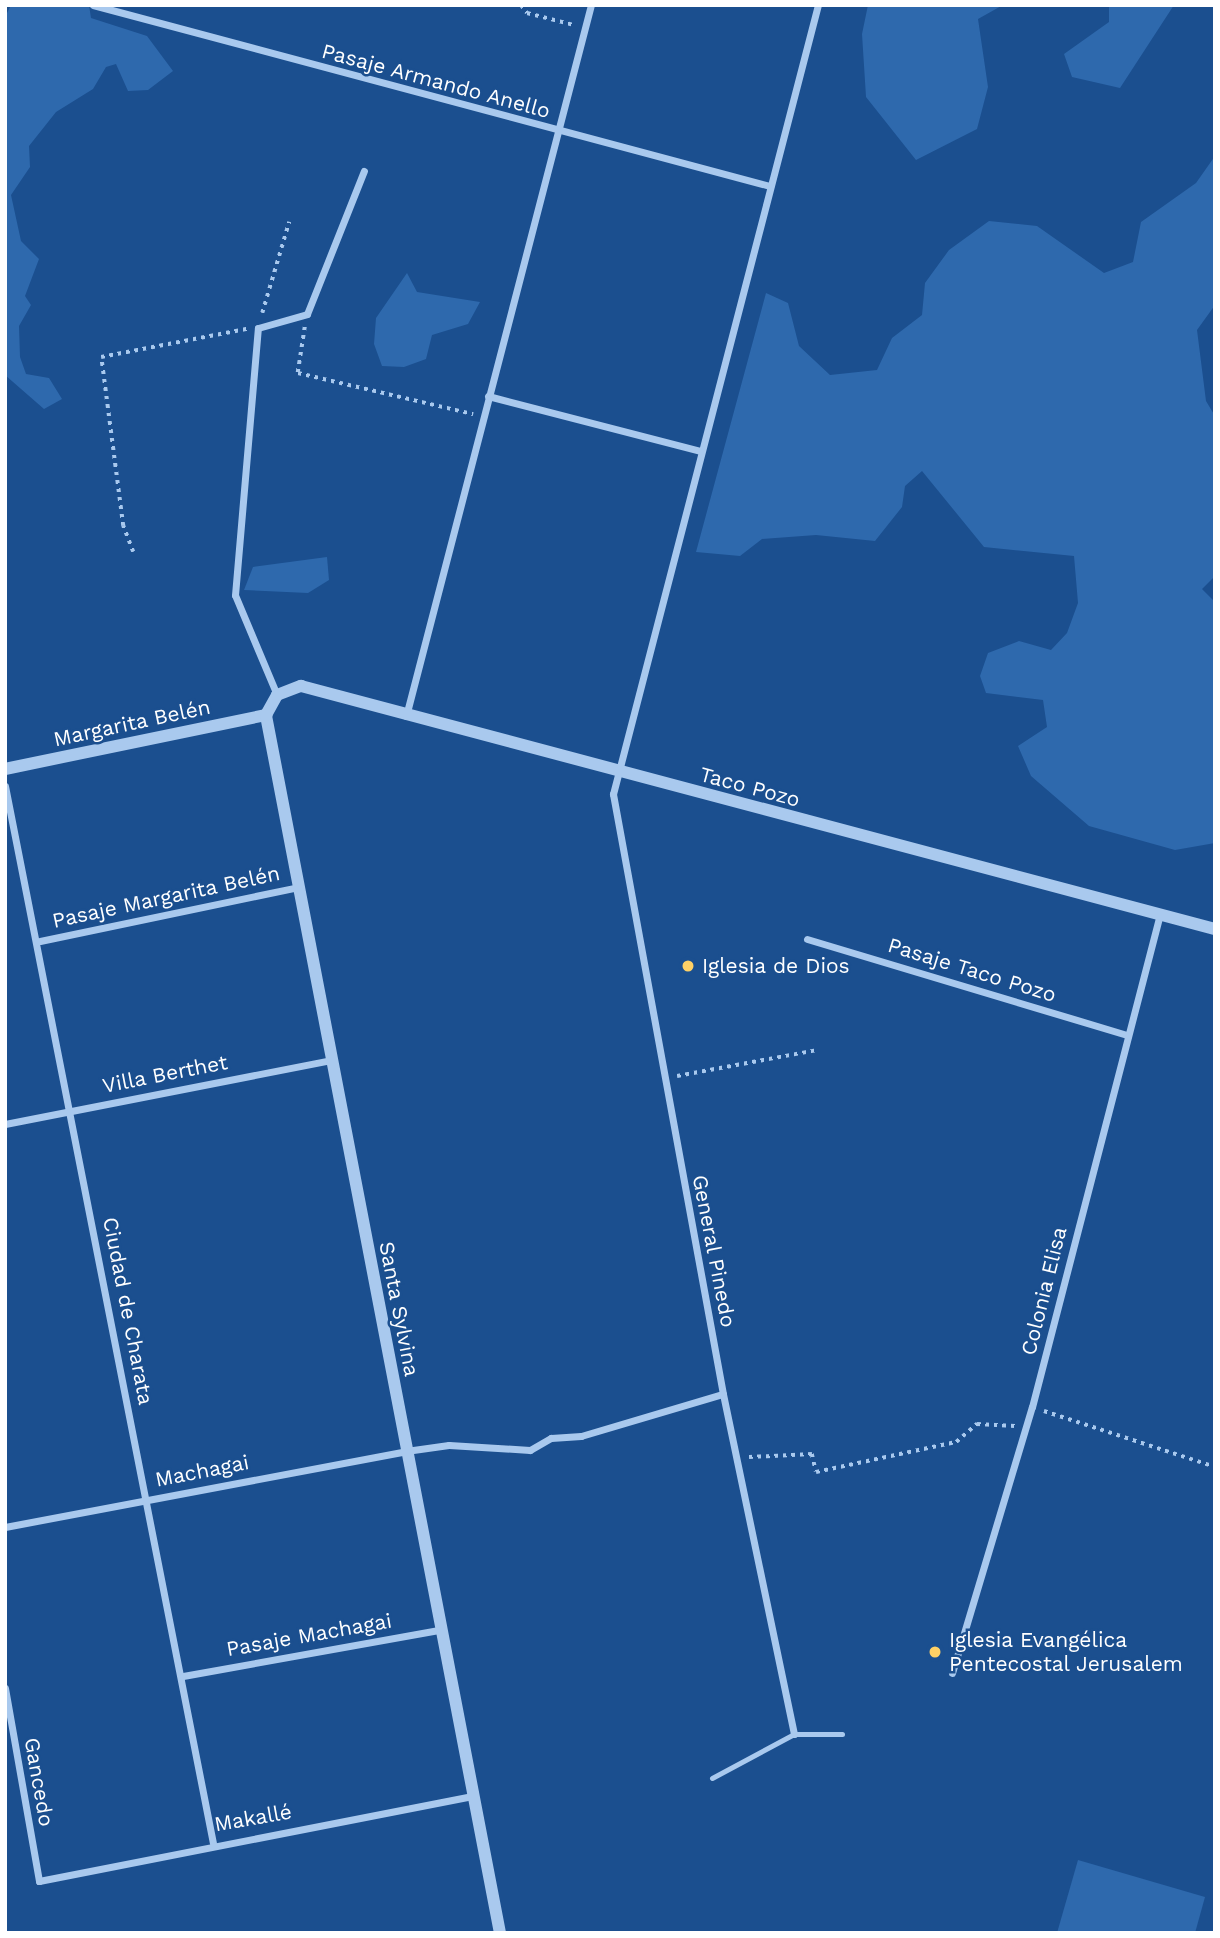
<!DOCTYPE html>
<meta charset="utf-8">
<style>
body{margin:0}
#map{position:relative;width:1220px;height:1938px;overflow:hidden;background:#1b4f8f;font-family:"Work Sans",sans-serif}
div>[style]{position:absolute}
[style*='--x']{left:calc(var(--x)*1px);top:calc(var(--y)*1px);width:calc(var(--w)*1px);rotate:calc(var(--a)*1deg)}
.green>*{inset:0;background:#2e69ad}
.path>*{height:3.5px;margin-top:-1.75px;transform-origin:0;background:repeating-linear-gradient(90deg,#a9c9ee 0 3.5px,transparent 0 8.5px)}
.service>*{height:5px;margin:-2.5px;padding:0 2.5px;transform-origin:2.5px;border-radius:2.5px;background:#a9c9ee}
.minor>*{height:7px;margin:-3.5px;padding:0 3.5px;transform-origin:3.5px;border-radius:3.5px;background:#a9c9ee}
.tertiary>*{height:12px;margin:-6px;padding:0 6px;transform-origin:6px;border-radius:6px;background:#a9c9ee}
.dots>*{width:19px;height:19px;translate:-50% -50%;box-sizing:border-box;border:4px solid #1b4f8f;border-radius:50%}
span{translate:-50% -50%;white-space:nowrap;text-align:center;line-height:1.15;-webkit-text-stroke:5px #1b4f8f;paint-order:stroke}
.street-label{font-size:21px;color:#fff}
.poi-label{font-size:21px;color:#fff}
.left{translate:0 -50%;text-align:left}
.frame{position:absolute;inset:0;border:7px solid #fff;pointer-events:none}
</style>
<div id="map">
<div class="green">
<i style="clip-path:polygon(11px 5px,89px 5px,91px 18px,147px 36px,173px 71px,148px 90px,128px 91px,116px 64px,106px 67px,93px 89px,56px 112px,29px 146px,30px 167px,11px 195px,21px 241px,39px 259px,25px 296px,31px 305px,19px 326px,20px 357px,26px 374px,49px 378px,62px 399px,44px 409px,5px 375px,5px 17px)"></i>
<i style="clip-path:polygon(868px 5px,1003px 5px,978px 19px,988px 87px,977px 129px,916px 160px,866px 97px,862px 34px)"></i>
<i style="clip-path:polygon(1109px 5px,1174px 5px,1120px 88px,1072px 77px,1064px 54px,1109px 22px)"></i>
<i style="clip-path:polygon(1215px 156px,1215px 305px,1197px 330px,1206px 401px,1215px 416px,1215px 576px,1202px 589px,1215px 602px,1215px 843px,1175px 850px,1089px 826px,1031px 776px,1018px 746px,1047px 727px,1043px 700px,986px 693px,980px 676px,988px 653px,1019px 641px,1051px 650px,1067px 633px,1078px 603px,1074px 556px,984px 547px,922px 471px,905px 486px,902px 507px,875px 541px,816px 535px,762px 539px,740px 556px,696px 552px,766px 293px,788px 303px,799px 346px,830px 375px,877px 370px,892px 338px,922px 315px,925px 283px,949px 250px,989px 221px,1037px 226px,1104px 273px,1133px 262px,1141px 222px,1196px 183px)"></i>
<i style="clip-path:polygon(407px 273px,417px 292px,480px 302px,468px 324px,432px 335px,426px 359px,404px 367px,382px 366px,374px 344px,376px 318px)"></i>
<i style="clip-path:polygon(327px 557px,329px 580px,308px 593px,244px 590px,253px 567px)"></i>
<i style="clip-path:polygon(1078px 1860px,1205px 1897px,1195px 1933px,1057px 1933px)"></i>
</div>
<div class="path">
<i style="--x:521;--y:5;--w:10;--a:53"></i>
<i style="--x:527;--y:13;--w:49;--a:14.3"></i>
<i style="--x:262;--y:313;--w:95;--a:-73.5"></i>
<i style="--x:305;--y:327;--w:47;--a:98.7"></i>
<i style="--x:298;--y:373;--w:180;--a:13.2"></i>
<i style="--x:133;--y:552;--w:28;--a:-111"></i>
<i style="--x:123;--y:526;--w:170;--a:-97.4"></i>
<i style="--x:101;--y:357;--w:149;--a:-10.9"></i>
<i style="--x:677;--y:1076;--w:142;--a:-10.5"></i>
<i style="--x:1044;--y:1411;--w:180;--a:18.1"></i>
<i style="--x:749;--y:1457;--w:63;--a:-2.7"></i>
<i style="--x:812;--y:1454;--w:18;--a:77"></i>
<i style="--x:816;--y:1472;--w:143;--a:-12.1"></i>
<i style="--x:956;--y:1442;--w:28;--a:-41"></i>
<i style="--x:977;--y:1424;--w:38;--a:3"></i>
</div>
<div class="service">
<i style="--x:712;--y:1778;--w:93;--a:-28.2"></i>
<i style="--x:794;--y:1734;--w:48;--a:0"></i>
</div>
<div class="minor">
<i style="--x:93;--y:5;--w:701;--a:14.97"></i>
<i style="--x:488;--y:396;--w:220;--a:14.5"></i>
<i style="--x:277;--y:695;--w:108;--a:-112.8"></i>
<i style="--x:235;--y:595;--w:268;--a:-85.1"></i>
<i style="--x:258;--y:328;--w:51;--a:-15.9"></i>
<i style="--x:307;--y:314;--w:154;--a:-68.3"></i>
<i style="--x:406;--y:716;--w:735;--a:-75.42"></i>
<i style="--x:5;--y:786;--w:1077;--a:78.87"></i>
<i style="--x:807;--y:939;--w:334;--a:16.7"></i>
<i style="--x:40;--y:941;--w:265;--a:-11.8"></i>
<i style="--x:5;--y:1124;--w:332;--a:-11.1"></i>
<i style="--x:5;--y:1527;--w:408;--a:-10.7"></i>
<i style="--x:406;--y:1451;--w:43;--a:-7.9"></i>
<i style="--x:449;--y:1445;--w:81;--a:3.5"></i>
<i style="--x:530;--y:1450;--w:24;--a:-30"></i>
<i style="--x:551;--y:1438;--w:30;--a:-4"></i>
<i style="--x:581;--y:1436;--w:148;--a:-16.5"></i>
<i style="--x:952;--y:1673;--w:278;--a:-73.3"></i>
<i style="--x:1032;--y:1407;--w:509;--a:-75.45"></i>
<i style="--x:183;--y:1676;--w:264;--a:-10.2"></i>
<i style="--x:5;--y:1688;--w:196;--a:80"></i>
<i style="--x:39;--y:1881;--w:443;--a:-11.1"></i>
<i style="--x:794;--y:1734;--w:347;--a:-101.8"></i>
<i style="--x:723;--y:1394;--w:610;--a:-100.39"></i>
<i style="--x:613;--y:794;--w:815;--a:-75.44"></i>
</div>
<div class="tertiary">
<i style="--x:5;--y:769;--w:267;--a:-11.7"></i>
<i style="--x:500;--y:1933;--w:1240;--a:-100.88"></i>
<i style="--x:266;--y:715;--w:23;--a:-61"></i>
<i style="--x:277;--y:695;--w:26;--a:-21"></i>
<i style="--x:301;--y:686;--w:946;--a:14.89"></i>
</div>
<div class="dots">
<i style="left:688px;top:966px;background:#ffd166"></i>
<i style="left:935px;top:1652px;background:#ffd166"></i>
</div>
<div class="street-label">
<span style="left:436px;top:81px;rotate:15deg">Pasaje Armando Anello</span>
<span style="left:132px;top:723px;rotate:-12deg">Margarita Belén</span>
<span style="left:750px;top:787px;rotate:15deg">Taco Pozo</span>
<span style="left:166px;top:897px;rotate:-12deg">Pasaje Margarita Belén</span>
<span style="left:972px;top:970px;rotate:17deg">Pasaje Taco Pozo</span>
<span style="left:165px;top:1074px;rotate:-11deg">Villa Berthet</span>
<span style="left:714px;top:1251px;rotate:79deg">General Pinedo</span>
<span style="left:1044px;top:1291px;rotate:-76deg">Colonia Elisa</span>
<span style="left:399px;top:1309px;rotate:79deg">Santa Sylvina</span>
<span style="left:128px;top:1311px;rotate:79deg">Ciudad de Charata</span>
<span style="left:202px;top:1471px;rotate:-11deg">Machagai</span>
<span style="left:309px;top:1635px;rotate:-10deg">Pasaje Machagai</span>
<span style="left:39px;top:1782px;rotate:80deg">Gancedo</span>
<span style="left:253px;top:1818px;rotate:-10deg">Makallé</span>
</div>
<div class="poi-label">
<span class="left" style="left:702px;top:966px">Iglesia de Dios</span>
<span class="left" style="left:949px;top:1652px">Iglesia Evangélica<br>Pentecostal Jerusalem</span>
</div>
<div class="frame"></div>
</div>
